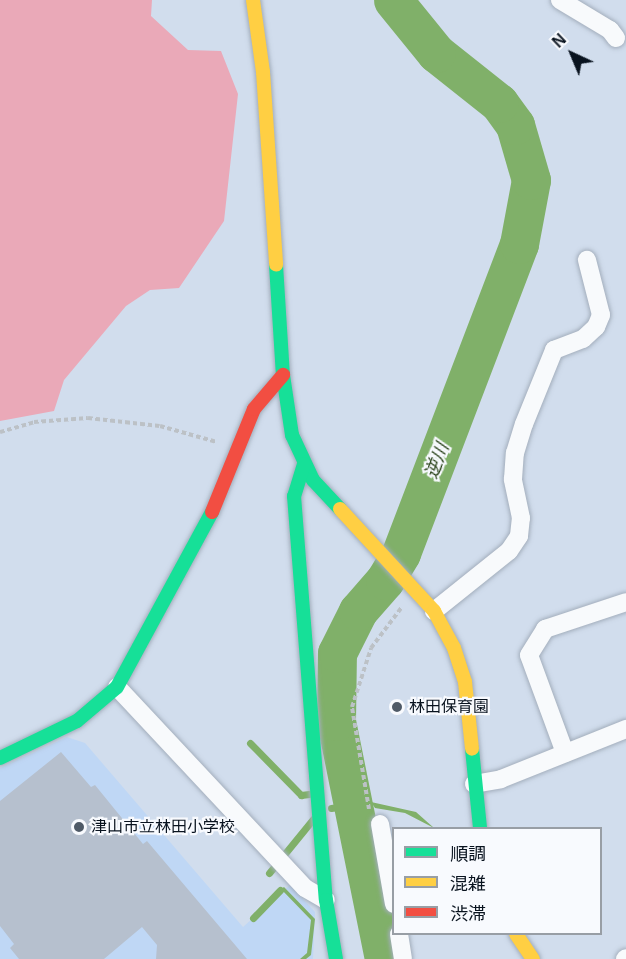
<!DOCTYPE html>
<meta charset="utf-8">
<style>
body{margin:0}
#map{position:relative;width:626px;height:959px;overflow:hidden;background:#d1dded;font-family:Helvetica,"Noto Sans JP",sans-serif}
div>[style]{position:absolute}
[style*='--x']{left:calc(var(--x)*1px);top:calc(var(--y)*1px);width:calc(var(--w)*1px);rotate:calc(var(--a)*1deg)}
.built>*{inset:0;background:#bfd7f5}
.forest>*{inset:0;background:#eaa9b8}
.water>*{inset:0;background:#80b069}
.stream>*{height:7px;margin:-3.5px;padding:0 3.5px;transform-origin:3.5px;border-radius:3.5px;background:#80b069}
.river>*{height:39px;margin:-19.5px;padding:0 19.5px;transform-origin:19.5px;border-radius:19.5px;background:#80b069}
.building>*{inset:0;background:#b6c0ce}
.path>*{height:4px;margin-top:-2px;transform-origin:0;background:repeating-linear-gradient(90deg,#bcc1c6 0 4.5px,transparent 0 7.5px)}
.roads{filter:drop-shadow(0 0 2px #a3aebc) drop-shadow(0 0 2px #a3aebc)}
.street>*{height:18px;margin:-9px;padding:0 9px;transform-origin:9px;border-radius:9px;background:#f8fafc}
.fast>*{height:14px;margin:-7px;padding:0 7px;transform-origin:7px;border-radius:7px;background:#16e098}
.slow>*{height:14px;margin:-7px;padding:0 7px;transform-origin:7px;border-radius:7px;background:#ffcf43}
.jam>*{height:14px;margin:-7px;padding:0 7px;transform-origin:7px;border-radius:7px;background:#f24e42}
.dots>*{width:16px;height:16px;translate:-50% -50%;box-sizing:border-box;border:3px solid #f8fafe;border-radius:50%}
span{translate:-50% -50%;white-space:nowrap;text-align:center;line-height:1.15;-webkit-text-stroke:4.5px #f8fafe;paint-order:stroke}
.poi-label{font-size:16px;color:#09131f}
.left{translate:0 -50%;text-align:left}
.water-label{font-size:18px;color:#264016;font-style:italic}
.legend{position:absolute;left:392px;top:827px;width:210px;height:108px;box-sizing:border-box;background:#f8fafe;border:2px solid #989ea5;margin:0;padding:8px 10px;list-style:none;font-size:18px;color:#09131f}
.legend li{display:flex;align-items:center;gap:12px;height:30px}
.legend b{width:30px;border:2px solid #989ea5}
.north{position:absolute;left:542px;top:24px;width:60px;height:60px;-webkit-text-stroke:4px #f8fafe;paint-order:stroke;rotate:316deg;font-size:16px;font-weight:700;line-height:24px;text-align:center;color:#09131f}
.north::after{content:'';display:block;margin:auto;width:21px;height:27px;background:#09131f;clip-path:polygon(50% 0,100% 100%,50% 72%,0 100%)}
</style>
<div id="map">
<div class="built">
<i style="clip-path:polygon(67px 737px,85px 743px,243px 927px,290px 885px,315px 912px,313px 959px,0 959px,0 768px)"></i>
</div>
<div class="forest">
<i style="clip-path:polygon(0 0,152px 0,151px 16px,188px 50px,221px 51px,238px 94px,224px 221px,179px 288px,150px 290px,126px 306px,64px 380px,54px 411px,0 421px)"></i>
</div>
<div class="water">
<i style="clip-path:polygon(371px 802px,416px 812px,434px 828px,405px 813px,375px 808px)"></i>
<i style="clip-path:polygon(284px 887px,315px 919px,311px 955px,306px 959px,300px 959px,307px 953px,311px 920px,281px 889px)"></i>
</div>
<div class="stream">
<i style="--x:250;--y:743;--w:73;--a:45.6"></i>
<i style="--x:301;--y:795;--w:8;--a:-7"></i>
<i style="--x:331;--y:808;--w:29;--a:-8"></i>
<i style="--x:269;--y:873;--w:70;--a:-50.8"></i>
<i style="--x:253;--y:918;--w:39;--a:-46"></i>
</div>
<div class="river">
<i style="--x:384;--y:959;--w:243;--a:-101.4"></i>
<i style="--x:336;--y:721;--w:68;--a:-89.2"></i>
<i style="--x:337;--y:653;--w:47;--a:-63.4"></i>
<i style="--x:358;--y:611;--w:41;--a:-48.9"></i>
<i style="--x:385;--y:580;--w:31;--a:-59"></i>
<i style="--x:401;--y:553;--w:331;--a:-69.1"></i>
<i style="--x:519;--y:244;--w:65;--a:-79.4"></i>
<i style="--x:531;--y:180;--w:57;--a:-106.2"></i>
<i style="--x:515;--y:125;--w:27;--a:-126"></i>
<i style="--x:499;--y:103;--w:80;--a:-141.6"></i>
<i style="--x:436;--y:53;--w:68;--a:-129.1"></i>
</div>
<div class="building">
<i style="clip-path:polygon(61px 752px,91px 787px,95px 785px,143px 844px,147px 841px,247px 959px,156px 959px,157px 945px,142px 927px,104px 959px,19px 959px,10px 948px,14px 944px,0 926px,0 801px)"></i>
</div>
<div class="path">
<i style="--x:0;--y:432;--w:35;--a:-16"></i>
<i style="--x:34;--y:422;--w:54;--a:-4.2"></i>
<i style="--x:88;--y:418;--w:72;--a:6.3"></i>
<i style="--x:160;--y:426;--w:59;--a:15.7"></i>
<i style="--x:369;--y:809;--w:103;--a:-99.5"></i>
<i style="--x:352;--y:707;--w:62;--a:-72.1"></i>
<i style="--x:371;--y:648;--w:51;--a:-52.9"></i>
</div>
<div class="roads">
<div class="street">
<i style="--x:560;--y:0;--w:58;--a:31"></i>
<i style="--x:610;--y:30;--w:10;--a:53"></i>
<i style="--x:434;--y:611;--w:96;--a:-38.7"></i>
<i style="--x:509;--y:551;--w:18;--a:-56"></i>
<i style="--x:519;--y:536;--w:18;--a:-84"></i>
<i style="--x:521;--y:518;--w:40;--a:-102"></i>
<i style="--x:513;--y:479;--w:26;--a:-86"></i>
<i style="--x:515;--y:453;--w:30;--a:-73"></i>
<i style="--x:524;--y:424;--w:80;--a:-67.9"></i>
<i style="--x:554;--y:350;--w:31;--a:-21"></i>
<i style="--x:583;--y:339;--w:18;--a:-43"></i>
<i style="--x:596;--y:327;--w:13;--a:-67"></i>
<i style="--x:601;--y:315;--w:57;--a:-104.3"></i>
<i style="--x:117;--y:687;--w:275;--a:46.9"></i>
<i style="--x:305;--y:888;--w:24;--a:30"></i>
<i style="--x:565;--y:753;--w:104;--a:-110.2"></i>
<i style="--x:529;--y:655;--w:31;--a:-58"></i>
<i style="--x:545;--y:629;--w:85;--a:-18.4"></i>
<i style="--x:474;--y:784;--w:27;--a:-10"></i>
<i style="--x:501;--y:779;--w:135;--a:-21.8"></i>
<i style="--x:380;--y:824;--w:81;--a:80.1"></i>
<i style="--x:399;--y:934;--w:25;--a:81"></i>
<i style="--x:625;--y:959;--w:1;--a:-45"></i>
</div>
<div class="fast">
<i style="--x:276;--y:265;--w:110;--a:86.4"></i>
<i style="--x:283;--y:375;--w:61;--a:81.5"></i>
<i style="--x:292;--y:435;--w:50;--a:65"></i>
<i style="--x:313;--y:480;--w:40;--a:47"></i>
<i style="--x:304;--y:464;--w:34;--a:107"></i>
<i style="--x:294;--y:496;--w:405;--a:85.5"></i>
<i style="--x:326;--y:900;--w:60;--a:80.4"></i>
<i style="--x:472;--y:749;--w:79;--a:84.2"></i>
<i style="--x:0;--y:758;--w:85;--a:-25.7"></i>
<i style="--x:77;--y:721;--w:52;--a:-40.4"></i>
<i style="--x:117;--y:687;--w:199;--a:-61.5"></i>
</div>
<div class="slow">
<i style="--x:253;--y:0;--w:73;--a:82.1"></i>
<i style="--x:263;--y:72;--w:193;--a:86.1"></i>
<i style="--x:340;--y:509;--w:139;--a:47.3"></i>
<i style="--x:434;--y:611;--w:42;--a:61.6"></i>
<i style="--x:454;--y:648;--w:36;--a:72"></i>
<i style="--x:465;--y:682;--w:67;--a:84"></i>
<i style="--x:516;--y:934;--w:30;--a:56"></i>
</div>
<div class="jam">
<i style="--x:212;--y:512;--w:111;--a:-67.8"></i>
<i style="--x:254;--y:409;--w:45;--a:-49.5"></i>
</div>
</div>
<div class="dots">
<i style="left:397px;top:707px;background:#4f5a67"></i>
<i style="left:79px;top:827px;background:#4f5a67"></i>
</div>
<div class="poi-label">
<span class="left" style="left:409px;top:707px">林田保育園</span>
<span class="left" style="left:91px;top:827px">津山市立林田小学校</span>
</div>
<div class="water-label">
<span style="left:437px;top:461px;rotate:-69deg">逆川</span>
</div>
<ul class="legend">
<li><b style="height:8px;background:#16e098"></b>順調</li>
<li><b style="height:8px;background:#ffcf43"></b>混雑</li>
<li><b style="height:8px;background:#f24e42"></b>渋滞</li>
</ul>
<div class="north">N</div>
</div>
